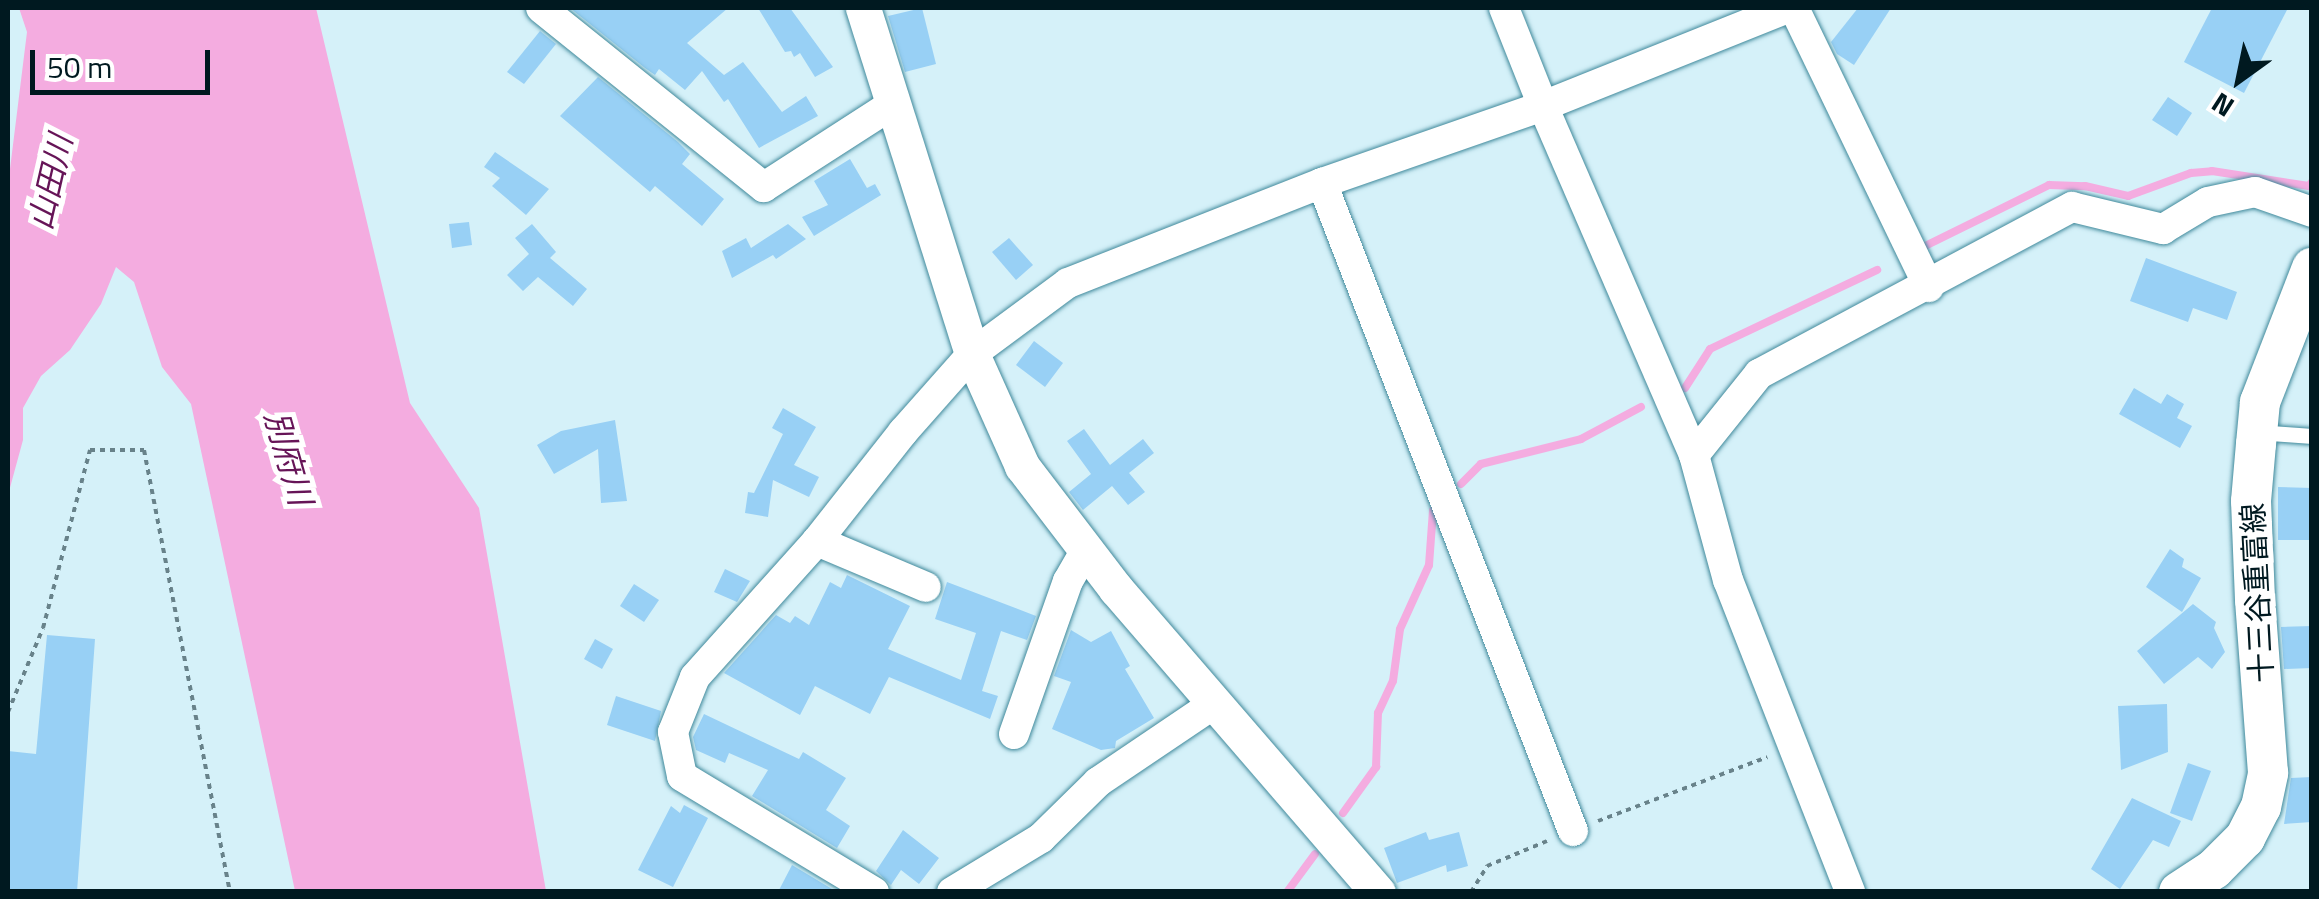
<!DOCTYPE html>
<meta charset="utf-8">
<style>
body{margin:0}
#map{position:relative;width:2319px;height:899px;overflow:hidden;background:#d5f1f9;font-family:"Titillium Web","Noto Sans JP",sans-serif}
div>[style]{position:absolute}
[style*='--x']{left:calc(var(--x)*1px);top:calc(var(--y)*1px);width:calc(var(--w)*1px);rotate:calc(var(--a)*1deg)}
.water>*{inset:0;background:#f4ace0}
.stream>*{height:8px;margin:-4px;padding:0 4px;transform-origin:4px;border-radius:4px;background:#f4ace0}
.building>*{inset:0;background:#98d0f5}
.path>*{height:4px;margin-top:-2px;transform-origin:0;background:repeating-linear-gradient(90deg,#68828a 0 5px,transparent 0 10px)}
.roads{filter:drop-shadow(0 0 2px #40899b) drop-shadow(0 0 2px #40899b)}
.service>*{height:15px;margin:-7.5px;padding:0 7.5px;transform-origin:7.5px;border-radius:7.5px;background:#fff}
.minor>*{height:30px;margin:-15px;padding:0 15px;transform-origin:15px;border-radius:15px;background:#fff}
.tertiary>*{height:35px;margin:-17.5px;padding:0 17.5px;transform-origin:17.5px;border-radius:17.5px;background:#fff}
.secondary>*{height:40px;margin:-20px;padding:0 20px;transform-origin:20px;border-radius:20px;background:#fff}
span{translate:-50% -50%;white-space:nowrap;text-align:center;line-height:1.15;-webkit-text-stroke:10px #fff;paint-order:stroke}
.street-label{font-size:30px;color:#001920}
.water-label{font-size:32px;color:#661457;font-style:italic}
.frame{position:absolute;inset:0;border:10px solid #001920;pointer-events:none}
.north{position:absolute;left:2189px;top:30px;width:100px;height:100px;-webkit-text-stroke:8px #fff;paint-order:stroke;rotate:213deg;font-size:28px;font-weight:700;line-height:40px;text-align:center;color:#001920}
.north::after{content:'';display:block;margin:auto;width:35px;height:45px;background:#001920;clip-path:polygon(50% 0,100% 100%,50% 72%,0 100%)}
.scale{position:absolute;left:30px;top:50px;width:180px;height:45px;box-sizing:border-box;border:5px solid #001920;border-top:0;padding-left:12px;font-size:30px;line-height:35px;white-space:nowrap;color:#001920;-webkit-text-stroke:8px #fff;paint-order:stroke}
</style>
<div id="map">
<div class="water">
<i style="clip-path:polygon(19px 8px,316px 8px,410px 403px,479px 508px,546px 891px,295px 891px,191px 404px,162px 367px,134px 282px,116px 267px,101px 304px,70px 350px,41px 376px,23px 408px,23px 440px,8px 495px,8px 185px,27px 32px)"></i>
</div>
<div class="stream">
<i style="--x:1919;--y:249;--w:145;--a:-26.2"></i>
<i style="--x:2049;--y:185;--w:36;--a:2"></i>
<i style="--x:2085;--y:186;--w:44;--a:13.1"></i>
<i style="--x:2128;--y:196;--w:67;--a:-20.1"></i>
<i style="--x:2191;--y:173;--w:21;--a:-5"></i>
<i style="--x:2212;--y:171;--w:98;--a:8.8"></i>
<i style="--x:2309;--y:186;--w:5;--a:-53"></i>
<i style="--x:1685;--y:388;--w:46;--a:-57.3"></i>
<i style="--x:1710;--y:349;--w:185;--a:-25.3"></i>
<i style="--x:1461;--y:484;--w:28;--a:-45"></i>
<i style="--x:1481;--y:464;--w:103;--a:-14"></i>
<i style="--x:1581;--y:439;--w:68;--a:-28.1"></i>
<i style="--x:1343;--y:813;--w:57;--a:-54.3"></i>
<i style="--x:1376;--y:767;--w:54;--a:-87.9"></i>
<i style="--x:1378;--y:713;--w:35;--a:-65"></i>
<i style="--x:1393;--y:681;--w:52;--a:-82.3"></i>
<i style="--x:1400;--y:629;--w:70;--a:-65.6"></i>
<i style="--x:1429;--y:565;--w:55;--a:-85.8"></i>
<i style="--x:1287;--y:892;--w:47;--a:-53.6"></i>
</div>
<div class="building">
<i style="clip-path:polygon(570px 8px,728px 8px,687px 43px,724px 75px,743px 62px,782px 112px,806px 96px,818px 116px,759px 148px,728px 99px,724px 102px,702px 71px,685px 90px,659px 69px,655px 75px,645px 68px)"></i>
<i style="clip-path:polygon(758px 8px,790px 8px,833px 67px,815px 77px,800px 53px,794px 57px,791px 51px,785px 52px)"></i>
<i style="clip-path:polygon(922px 8px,936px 64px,905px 72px,888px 16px)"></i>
<i style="clip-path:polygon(1858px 8px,1891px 8px,1854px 65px,1837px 54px,1831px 42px)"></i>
<i style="clip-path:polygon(2212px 8px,2288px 8px,2244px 93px,2184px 62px)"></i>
<i style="clip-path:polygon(540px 31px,556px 44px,524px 84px,507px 72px)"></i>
<i style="clip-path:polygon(598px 77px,678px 142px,690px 154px,682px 164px,724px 199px,702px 226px,655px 186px,650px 192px,560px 116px)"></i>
<i style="clip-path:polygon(2168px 97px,2192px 113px,2177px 136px,2152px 120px)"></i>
<i style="clip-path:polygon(495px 152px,549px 189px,526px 215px,492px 186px,500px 178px,484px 167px)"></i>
<i style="clip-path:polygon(850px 159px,867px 188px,875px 184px,881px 195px,814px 236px,802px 217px,828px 205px,814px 181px)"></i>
<i style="clip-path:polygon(469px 222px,472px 245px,452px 248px,449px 224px)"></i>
<i style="clip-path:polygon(532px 224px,556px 252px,550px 258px,587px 289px,573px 306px,538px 277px,523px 291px,507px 275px,529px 254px,515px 238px)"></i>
<i style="clip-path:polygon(788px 224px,806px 239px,776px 259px,773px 255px,732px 278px,722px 251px,746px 238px,751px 248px)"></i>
<i style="clip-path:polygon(1009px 238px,1033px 265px,1016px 280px,992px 252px)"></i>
<i style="clip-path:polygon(2146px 258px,2237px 292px,2227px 320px,2193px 308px,2188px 322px,2130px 301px)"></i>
<i style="clip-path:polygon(1034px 341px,1063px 363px,1045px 387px,1016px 365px)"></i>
<i style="clip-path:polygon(2134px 388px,2161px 404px,2167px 394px,2184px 404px,2177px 418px,2192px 426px,2180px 448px,2119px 414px)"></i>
<i style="clip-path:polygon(783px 408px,816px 427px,794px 465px,819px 477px,809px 497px,773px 480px,768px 517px,745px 513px,748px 492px,754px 493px,783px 434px,772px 428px)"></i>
<i style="clip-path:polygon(615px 420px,627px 501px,601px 503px,598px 449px,554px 474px,537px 445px,561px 431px)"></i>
<i style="clip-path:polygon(1084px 429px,1110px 465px,1143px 439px,1154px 453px,1129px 473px,1145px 492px,1128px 505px,1112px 486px,1083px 510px,1069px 492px,1091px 474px,1067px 441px)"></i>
<i style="clip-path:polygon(2278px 487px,2312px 488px,2312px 540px,2278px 540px)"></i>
<i style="clip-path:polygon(2170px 549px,2184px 559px,2182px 567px,2201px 578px,2182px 612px,2146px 587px)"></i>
<i style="clip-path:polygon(725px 569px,750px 581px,737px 602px,714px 592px)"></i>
<i style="clip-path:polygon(847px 575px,910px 606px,888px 649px,961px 680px,976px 633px,935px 619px,947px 582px,1036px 616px,1027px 640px,1001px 631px,982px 691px,998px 696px,990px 719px,889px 677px,870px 714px,815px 686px,800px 715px,724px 673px,776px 615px,790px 623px,795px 616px,809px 625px,830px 582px,841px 588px)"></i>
<i style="clip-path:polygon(634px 584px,659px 600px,644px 622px,620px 606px)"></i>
<i style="clip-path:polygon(2193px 604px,2216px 622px,2214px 628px,2225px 652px,2212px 669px,2198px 657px,2164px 684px,2137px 651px)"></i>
<i style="clip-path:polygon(2312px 626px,2312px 668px,2284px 669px,2281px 627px)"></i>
<i style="clip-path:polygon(1071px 630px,1091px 642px,1111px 631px,1130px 666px,1125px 669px,1154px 718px,1116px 741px,1115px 748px,1101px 750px,1052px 729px,1071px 682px,1054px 676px)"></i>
<i style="clip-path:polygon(47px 635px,95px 639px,77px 892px,8px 892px,8px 751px,36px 754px)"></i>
<i style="clip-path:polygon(595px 639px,613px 649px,602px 669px,584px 659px)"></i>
<i style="clip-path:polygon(616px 696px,661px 711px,655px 741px,607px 725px)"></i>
<i style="clip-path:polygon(2167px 704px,2168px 752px,2121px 770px,2118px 706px)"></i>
<i style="clip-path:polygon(704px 714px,799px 759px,803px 752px,846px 778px,826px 810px,850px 826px,837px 848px,752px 796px,768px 770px,729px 753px,725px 763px,696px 750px,693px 737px)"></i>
<i style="clip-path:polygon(2188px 763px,2211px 771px,2192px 821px,2170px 813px)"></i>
<i style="clip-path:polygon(2312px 777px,2312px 822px,2284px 824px,2291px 778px)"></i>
<i style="clip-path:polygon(2132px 798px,2181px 821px,2169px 847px,2153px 840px,2120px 889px,2091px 869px)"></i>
<i style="clip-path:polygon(684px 805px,708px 818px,673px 887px,638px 870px,671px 806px,680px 813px)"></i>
<i style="clip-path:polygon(903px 830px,939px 858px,919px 884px,901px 870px,891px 885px,876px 871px)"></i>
<i style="clip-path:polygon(1426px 832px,1429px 840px,1459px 832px,1468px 866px,1447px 872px,1446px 865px,1397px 883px,1384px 848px)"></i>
<i style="clip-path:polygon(792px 865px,837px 892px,778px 892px)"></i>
</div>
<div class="path">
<i style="--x:8;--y:712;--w:91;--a:-67.4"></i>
<i style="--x:43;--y:628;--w:184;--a:-75.2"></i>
<i style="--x:90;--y:450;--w:54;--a:0"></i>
<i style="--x:144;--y:450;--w:450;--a:79"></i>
<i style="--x:1598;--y:821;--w:181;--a:-20.7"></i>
<i style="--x:1471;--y:892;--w:31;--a:-58"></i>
<i style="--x:1487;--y:866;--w:65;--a:-22.6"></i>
</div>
<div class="roads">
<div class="service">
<i style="--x:2257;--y:432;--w:55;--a:4.2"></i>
</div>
<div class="minor">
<i style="--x:541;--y:8;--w:286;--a:38.8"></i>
<i style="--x:764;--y:187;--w:153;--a:-32.8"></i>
<i style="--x:1788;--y:8;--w:264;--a:158.2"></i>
<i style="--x:1543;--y:106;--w:380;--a:66.6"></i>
<i style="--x:1694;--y:455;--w:130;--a:74.8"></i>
<i style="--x:1728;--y:580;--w:335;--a:68.6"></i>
<i style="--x:1794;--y:8;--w:310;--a:64.2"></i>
<i style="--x:1322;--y:183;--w:695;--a:68.83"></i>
<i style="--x:1694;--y:455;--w:104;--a:-51.3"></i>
<i style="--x:1759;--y:374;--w:355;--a:-28.1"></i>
<i style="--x:2072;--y:207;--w:94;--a:13.6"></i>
<i style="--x:2163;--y:229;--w:52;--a:-31"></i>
<i style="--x:2208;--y:202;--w:48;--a:-12"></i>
<i style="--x:2255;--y:192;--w:60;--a:19.3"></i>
<i style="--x:817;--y:541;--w:118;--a:22.9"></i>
<i style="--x:1014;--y:734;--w:162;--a:-70.6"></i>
<i style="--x:1068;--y:581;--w:34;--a:-60"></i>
<i style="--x:874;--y:892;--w:224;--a:-148.9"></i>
<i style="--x:682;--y:776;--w:45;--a:-101.6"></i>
<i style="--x:673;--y:732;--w:59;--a:-68.2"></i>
<i style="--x:695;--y:677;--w:183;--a:-48.1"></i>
<i style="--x:817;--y:541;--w:139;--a:-51.7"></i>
<i style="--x:903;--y:432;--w:104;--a:-48.5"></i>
<i style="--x:972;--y:354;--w:119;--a:-36.5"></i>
<i style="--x:1068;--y:283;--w:273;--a:-21.5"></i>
<i style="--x:1322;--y:183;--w:234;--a:-19.2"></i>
<i style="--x:1543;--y:106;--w:105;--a:-111.7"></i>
<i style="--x:952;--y:892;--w:104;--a:-31.2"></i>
<i style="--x:1041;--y:838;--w:80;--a:-44.5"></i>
<i style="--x:1098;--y:782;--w:141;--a:-34"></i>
</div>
<div class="tertiary">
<i style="--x:863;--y:8;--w:363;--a:72.5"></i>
<i style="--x:972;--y:354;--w:123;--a:65.9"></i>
<i style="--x:1022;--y:466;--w:155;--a:52.6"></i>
<i style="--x:1116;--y:589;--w:401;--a:49.2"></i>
</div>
<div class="secondary">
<i style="--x:2179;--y:892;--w:42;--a:-33.3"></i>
<i style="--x:2214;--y:869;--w:44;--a:-45"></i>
<i style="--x:2245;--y:838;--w:35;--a:-63"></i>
<i style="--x:2261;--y:807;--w:35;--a:-78"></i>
<i style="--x:2268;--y:773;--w:173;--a:-94.3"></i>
<i style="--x:2255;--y:600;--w:99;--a:-92.3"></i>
<i style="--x:2251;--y:501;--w:57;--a:-85"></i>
<i style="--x:2256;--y:444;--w:42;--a:-84.6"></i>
<i style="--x:2260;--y:402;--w:144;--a:-68.8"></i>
</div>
</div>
<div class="street-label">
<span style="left:2257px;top:593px;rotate:-93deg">十三谷重富線</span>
</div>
<div class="water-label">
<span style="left:50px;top:182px;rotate:-77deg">山田川</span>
<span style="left:289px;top:458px;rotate:74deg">別府川</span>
</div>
<div class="frame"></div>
<div class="north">N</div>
<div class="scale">50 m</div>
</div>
